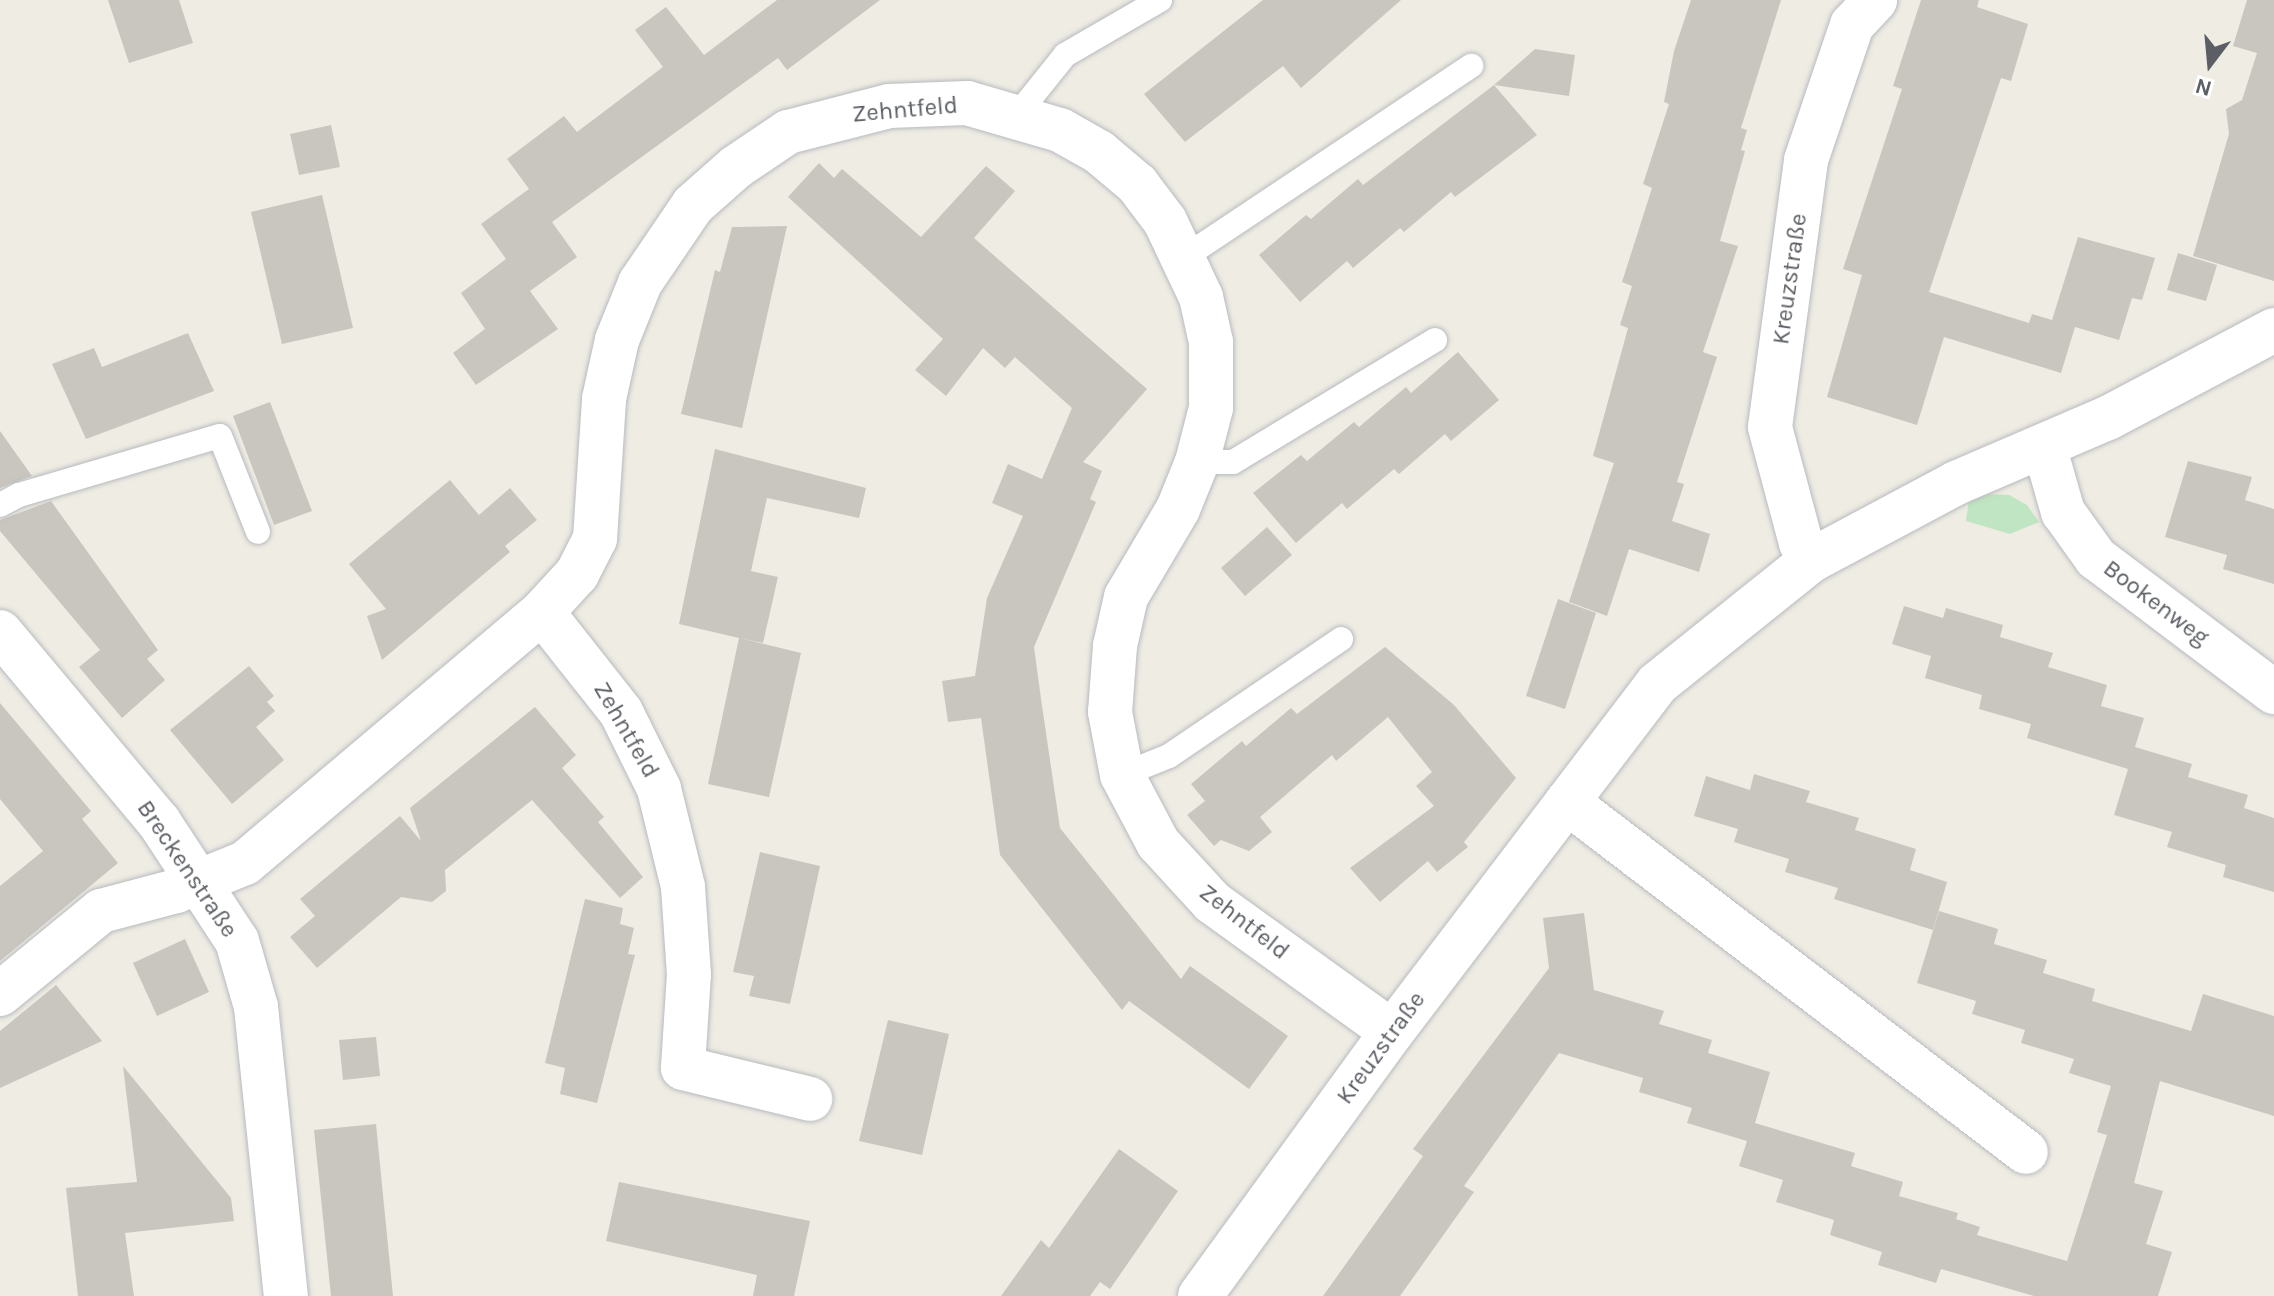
<!DOCTYPE html>
<meta charset="utf-8">
<style>
body{margin:0}
#map{position:relative;width:2274px;height:1296px;overflow:hidden;background:#eeece3;font-family:Karla,sans-serif}
div>[style]{position:absolute}
[style*='--x']{left:calc(var(--x)*1px);top:calc(var(--y)*1px);width:calc(var(--w)*1px);rotate:calc(var(--a)*1deg)}
.green>*{inset:0;background:#c0e5c2}
.building>*{inset:0;background:#c9c6c0}
.roads{filter:drop-shadow(0 0 2px #b8babf) drop-shadow(0 0 2px #b8babf)}
.service>*{height:24px;margin:-12px;padding:0 12px;transform-origin:12px;border-radius:12px;background:#fff}
.minor>*{height:44px;margin:-22px;padding:0 22px;transform-origin:22px;border-radius:22px;background:#fff}
span{translate:-50% -50%;white-space:nowrap;text-align:center;line-height:1.15;-webkit-text-stroke:8px #fff;paint-order:stroke}
.street-label{font-size:24px;color:#5b5e64}
.north{position:absolute;left:2170px;top:24px;width:80px;height:80px;-webkit-text-stroke:6px #fff;paint-order:stroke;rotate:196deg;font-size:22px;font-weight:700;line-height:32px;text-align:center;color:#5b5e64}
.north::after{content:'';display:block;margin:auto;width:28px;height:36px;background:#5b5e64;clip-path:polygon(50% 0,100% 100%,50% 72%,0 100%)}
</style>
<div id="map">
<div class="green">
<i style="clip-path:polygon(1988px 494px,2009px 495px,2027px 505px,2039px 522px,2010px 534px,1966px 521px,1969px 500px)"></i>
</div>
<div class="building">
<i style="clip-path:polygon(108px 0,179px 0,193px 43px,129px 63px)"></i>
<i style="clip-path:polygon(777px 0,880px 0,787px 70px,778px 58px,552px 222px,577px 257px,530px 291px,558px 329px,476px 385px,453px 353px,485px 329px,461px 293px,506px 259px,481px 224px,529px 189px,507px 159px,564px 116px,577px 132px,663px 67px,635px 30px,666px 7px,704px 55px)"></i>
<i style="clip-path:polygon(1263px 0,1401px 0,1301px 88px,1283px 66px,1185px 142px,1144px 94px)"></i>
<i style="clip-path:polygon(1691px 0,1781px 0,1741px 128px,1747px 130px,1741px 150px,1745px 151px,1720px 241px,1738px 246px,1703px 352px,1717px 357px,1677px 482px,1684px 484px,1672px 521px,1710px 534px,1699px 572px,1629px 549px,1607px 616px,1569px 602px,1614px 463px,1593px 456px,1628px 328px,1620px 325px,1632px 286px,1622px 282px,1652px 188px,1643px 184px,1669px 104px,1664px 102px,1674px 51px)"></i>
<i style="clip-path:polygon(1921px 0,1979px 0,1977px 7px,2028px 24px,2011px 81px,2001px 78px,1929px 292px,2029px 323px,2032px 314px,2052px 320px,2078px 237px,2155px 258px,2142px 300px,2132px 298px,2119px 340px,2075px 327px,2061px 373px,1944px 337px,1917px 425px,1827px 397px,1862px 275px,1843px 269px,1902px 89px,1893px 86px)"></i>
<i style="clip-path:polygon(2247px 0,2274px 0,2274px 281px,2193px 256px,2229px 134px,2226px 109px,2242px 100px,2257px 53px,2233px 46px)"></i>
<i style="clip-path:polygon(1535px 49px,1575px 55px,1569px 96px,1494px 85px)"></i>
<i style="clip-path:polygon(1494px 85px,1537px 135px,1455px 197px,1451px 192px,1404px 232px,1400px 228px,1353px 268px,1347px 261px,1300px 302px,1259px 255px,1306px 215px,1311px 219px,1358px 179px,1363px 185px)"></i>
<i style="clip-path:polygon(331px 125px,340px 167px,299px 175px,290px 134px)"></i>
<i style="clip-path:polygon(819px 163px,834px 178px,842px 169px,921px 237px,986px 166px,1015px 191px,974px 238px,1147px 389px,1083px 462px,1102px 471px,1090px 499px,1096px 502px,1034px 647px,1041px 699px,1060px 828px,1181px 979px,1190px 966px,1288px 1036px,1249px 1089px,1129px 1001px,1122px 1010px,1000px 855px,981px 718px,948px 722px,942px 681px,975px 676px,987px 598px,1023px 516px,992px 503px,1008px 464px,1042px 479px,1072px 408px,1015px 357px,1005px 368px,983px 348px,946px 396px,915px 370px,943px 339px,788px 197px)"></i>
<i style="clip-path:polygon(322px 195px,353px 328px,282px 344px,251px 212px)"></i>
<i style="clip-path:polygon(787px 226px,742px 428px,681px 414px,715px 270px,720px 272px,732px 227px)"></i>
<i style="clip-path:polygon(2178px 253px,2217px 265px,2206px 301px,2167px 290px)"></i>
<i style="clip-path:polygon(188px 333px,214px 391px,86px 439px,52px 364px,94px 348px,102px 367px)"></i>
<i style="clip-path:polygon(1458px 352px,1499px 400px,1451px 441px,1445px 434px,1399px 474px,1394px 469px,1347px 509px,1342px 503px,1296px 543px,1253px 493px,1301px 455px,1307px 461px,1354px 422px,1359px 427px,1406px 387px,1411px 393px)"></i>
<i style="clip-path:polygon(270px 402px,312px 511px,274px 525px,233px 416px)"></i>
<i style="clip-path:polygon(0 431px,32px 476px,0 488px)"></i>
<i style="clip-path:polygon(715px 449px,866px 488px,859px 518px,767px 498px,751px 571px,778px 577px,763px 643px,740px 638px,801px 653px,769px 797px,708px 784px,739px 638px,679px 624px)"></i>
<i style="clip-path:polygon(2188px 461px,2252px 477px,2245px 500px,2274px 509px,2274px 584px,2223px 569px,2227px 555px,2165px 537px)"></i>
<i style="clip-path:polygon(450px 480px,479px 515px,510px 488px,537px 520px,505px 546px,510px 552px,382px 660px,367px 616px,386px 609px,349px 564px)"></i>
<i style="clip-path:polygon(51px 501px,158px 650px,147px 659px,165px 680px,122px 718px,79px 667px,100px 650px,0 531px,0 520px)"></i>
<i style="clip-path:polygon(1267px 527px,1292px 555px,1245px 596px,1221px 568px)"></i>
<i style="clip-path:polygon(1558px 599px,1596px 613px,1565px 709px,1526px 696px)"></i>
<i style="clip-path:polygon(1904px 606px,1943px 618px,1946px 608px,2003px 625px,2000px 637px,2053px 653px,2048px 667px,2107px 685px,2101px 706px,2144px 718px,2135px 747px,2192px 764px,2188px 777px,2248px 795px,2244px 808px,2274px 818px,2274px 892px,2223px 877px,2226px 865px,2167px 847px,2172px 832px,2114px 815px,2128px 769px,2027px 738px,2031px 724px,1979px 709px,1982px 695px,1925px 678px,1931px 656px,1892px 644px)"></i>
<i style="clip-path:polygon(1385px 647px,1454px 705px,1516px 778px,1464px 842px,1468px 847px,1437px 872px,1428px 861px,1380px 902px,1350px 868px,1434px 806px,1416px 786px,1432px 772px,1388px 717px,1336px 761px,1332px 755px,1260px 817px,1272px 832px,1249px 851px,1221px 840px,1214px 846px,1187px 815px,1205px 801px,1191px 784px,1242px 741px,1246px 746px,1291px 708px,1297px 714px)"></i>
<i style="clip-path:polygon(249px 666px,274px 696px,267px 702px,275px 711px,256px 727px,284px 760px,232px 804px,170px 730px)"></i>
<i style="clip-path:polygon(0 703px,91px 811px,82px 819px,118px 863px,0 961px,0 886px,43px 851px,0 799px)"></i>
<i style="clip-path:polygon(535px 707px,576px 755px,562px 768px,604px 817px,598px 822px,643px 877px,620px 898px,532px 800px,445px 870px,446px 891px,432px 902px,401px 897px,317px 968px,290px 937px,315px 916px,300px 899px,400px 816px,421px 841px,410px 808px)"></i>
<i style="clip-path:polygon(1754px 774px,1810px 791px,1806px 802px,1859px 818px,1855px 830px,1916px 849px,1910px 870px,1947px 882px,1933px 930px,1834px 899px,1838px 888px,1785px 872px,1789px 859px,1734px 842px,1738px 829px,1694px 816px,1706px 776px,1750px 790px)"></i>
<i style="clip-path:polygon(760px 852px,820px 866px,790px 1004px,749px 996px,754px 976px,733px 972px)"></i>
<i style="clip-path:polygon(585px 899px,623px 908px,620px 924px,634px 928px,628px 954px,635px 955px,597px 1103px,560px 1094px,565px 1068px,545px 1063px)"></i>
<i style="clip-path:polygon(1939px 911px,1998px 929px,1994px 944px,2047px 960px,2043px 973px,2095px 989px,2092px 1001px,2191px 1031px,2203px 994px,2274px 1016px,2274px 1116px,2160px 1081px,2134px 1183px,2163px 1191px,2146px 1244px,2172px 1252px,2158px 1296px,2034px 1296px,1941px 1269px,1936px 1283px,1878px 1265px,1882px 1252px,1830px 1235px,1834px 1220px,1776px 1202px,1783px 1180px,1739px 1166px,1747px 1141px,1687px 1123px,1692px 1108px,1639px 1092px,1643px 1078px,1559px 1053px,1464px 1186px,1474px 1192px,1400px 1296px,1323px 1296px,1423px 1156px,1413px 1149px,1549px 968px,1543px 918px,1584px 913px,1594px 990px,1664px 1011px,1659px 1024px,1712px 1040px,1708px 1053px,1770px 1072px,1755px 1123px,1855px 1153px,1851px 1166px,1903px 1182px,1899px 1196px,1958px 1213px,1956px 1219px,1980px 1227px,1977px 1235px,2067px 1261px,2107px 1135px,2097px 1132px,2111px 1086px,2069px 1073px,2074px 1059px,2021px 1043px,2025px 1030px,1972px 1014px,1976px 1001px,1917px 983px)"></i>
<i style="clip-path:polygon(185px 939px,209px 992px,157px 1016px,133px 963px)"></i>
<i style="clip-path:polygon(56px 985px,102px 1041px,0 1088px,0 1031px)"></i>
<i style="clip-path:polygon(888px 1020px,949px 1034px,922px 1155px,859px 1141px)"></i>
<i style="clip-path:polygon(376px 1037px,380px 1076px,343px 1080px,339px 1040px)"></i>
<i style="clip-path:polygon(123px 1066px,231px 1198px,234px 1221px,125px 1233px,134px 1296px,78px 1296px,66px 1188px,137px 1182px)"></i>
<i style="clip-path:polygon(376px 1124px,393px 1296px,331px 1296px,314px 1130px)"></i>
<i style="clip-path:polygon(1119px 1149px,1178px 1191px,1110px 1289px,1100px 1282px,1090px 1296px,1001px 1296px,1041px 1240px,1049px 1248px)"></i>
<i style="clip-path:polygon(619px 1182px,810px 1221px,794px 1296px,753px 1296px,757px 1275px,606px 1241px)"></i>
</div>
<div class="roads">
<div class="service">
<i style="--x:1017;--y:115;--w:77;--a:-51.3"></i>
<i style="--x:1065;--y:55;--w:110;--a:-30.1"></i>
<i style="--x:1186;--y:256;--w:343;--a:-33.7"></i>
<i style="--x:1197;--y:462;--w:36;--a:0"></i>
<i style="--x:1233;--y:462;--w:236;--a:-31.1"></i>
<i style="--x:0;--y:505;--w:21;--a:-28"></i>
<i style="--x:19;--y:495;--w:209;--a:-16.4"></i>
<i style="--x:220;--y:436;--w:103;--a:68.4"></i>
<i style="--x:1122;--y:775;--w:51;--a:-22"></i>
<i style="--x:1169;--y:756;--w:208;--a:-34.2"></i>
</div>
<div class="minor">
<i style="--x:2045;--y:449;--w:66;--a:74.1"></i>
<i style="--x:2063;--y:512;--w:57;--a:54.3"></i>
<i style="--x:2096;--y:558;--w:223;--a:37"></i>
<i style="--x:1812;--y:560;--w:20;--a:-123"></i>
<i style="--x:1801;--y:543;--w:120;--a:-105"></i>
<i style="--x:1770;--y:427;--w:269;--a:-82.3"></i>
<i style="--x:1806;--y:160;--w:143;--a:-71.2"></i>
<i style="--x:1852;--y:25;--w:34;--a:-47"></i>
<i style="--x:542;--y:612;--w:127;--a:51.7"></i>
<i style="--x:621;--y:712;--w:86;--a:63.7"></i>
<i style="--x:659;--y:789;--w:101;--a:76.2"></i>
<i style="--x:683;--y:887;--w:87;--a:86.1"></i>
<i style="--x:689;--y:974;--w:94;--a:93.7"></i>
<i style="--x:683;--y:1068;--w:131;--a:13.7"></i>
<i style="--x:0;--y:632;--w:248;--a:50.1"></i>
<i style="--x:159;--y:822;--w:142;--a:56.8"></i>
<i style="--x:237;--y:941;--w:69;--a:73.9"></i>
<i style="--x:256;--y:1007;--w:291;--a:84.1"></i>
<i style="--x:1567;--y:802;--w:577;--a:37.33"></i>
<i style="--x:0;--y:994;--w:131;--a:-39.4"></i>
<i style="--x:101;--y:911;--w:78;--a:-14.9"></i>
<i style="--x:176;--y:891;--w:74;--a:-22.1"></i>
<i style="--x:245;--y:863;--w:389;--a:-40.2"></i>
<i style="--x:542;--y:612;--w:52;--a:-47.4"></i>
<i style="--x:577;--y:574;--w:39;--a:-63"></i>
<i style="--x:595;--y:539;--w:140;--a:-86.3"></i>
<i style="--x:604;--y:399;--w:60;--a:-77.6"></i>
<i style="--x:617;--y:340;--w:61;--a:-68"></i>
<i style="--x:640;--y:283;--w:94;--a:-55.8"></i>
<i style="--x:693;--y:205;--w:57;--a:-41.5"></i>
<i style="--x:736;--y:167;--w:63;--a:-33.9"></i>
<i style="--x:788;--y:132;--w:104;--a:-14.4"></i>
<i style="--x:889;--y:106;--w:78;--a:-2.2"></i>
<i style="--x:967;--y:103;--w:97;--a:16.2"></i>
<i style="--x:1060;--y:130;--w:45;--a:29.4"></i>
<i style="--x:1099;--y:152;--w:50;--a:40.1"></i>
<i style="--x:1137;--y:184;--w:46;--a:52.9"></i>
<i style="--x:1165;--y:221;--w:84;--a:64.7"></i>
<i style="--x:1201;--y:297;--w:46;--a:77.5"></i>
<i style="--x:1211;--y:342;--w:66;--a:90"></i>
<i style="--x:1211;--y:408;--w:56;--a:104.5"></i>
<i style="--x:1197;--y:462;--w:51;--a:112"></i>
<i style="--x:1178;--y:509;--w:102;--a:120.6"></i>
<i style="--x:1126;--y:597;--w:50;--a:102.7"></i>
<i style="--x:1115;--y:646;--w:66;--a:94.3"></i>
<i style="--x:1110;--y:712;--w:64;--a:79.2"></i>
<i style="--x:1122;--y:775;--w:77;--a:62.1"></i>
<i style="--x:1158;--y:843;--w:80;--a:47.5"></i>
<i style="--x:1212;--y:902;--w:222;--a:35.8"></i>
<i style="--x:1200;--y:1296;--w:326;--a:-54"></i>
<i style="--x:1392;--y:1032;--w:437;--a:-52.7"></i>
<i style="--x:1657;--y:684;--w:198;--a:-38.7"></i>
<i style="--x:1812;--y:560;--w:163;--a:-28.1"></i>
<i style="--x:1956;--y:483;--w:165;--a:-23.2"></i>
<i style="--x:2108;--y:418;--w:188;--a:-27.9"></i>
</div>
</div>
<div class="street-label">
<span style="left:905px;top:110px;rotate:-5deg">Zehntfeld</span>
<span style="left:1790px;top:279px;rotate:-82deg">Kreuzstraße</span>
<span style="left:2156px;top:603px;rotate:37deg">Bookenweg</span>
<span style="left:626px;top:730px;rotate:60deg">Zehntfeld</span>
<span style="left:187px;top:869px;rotate:56deg">Breckenstraße</span>
<span style="left:1244px;top:922px;rotate:38deg">Zehntfeld</span>
<span style="left:1381px;top:1048px;rotate:-54deg">Kreuzstraße</span>
</div>
<div class="north">N</div>
</div>
